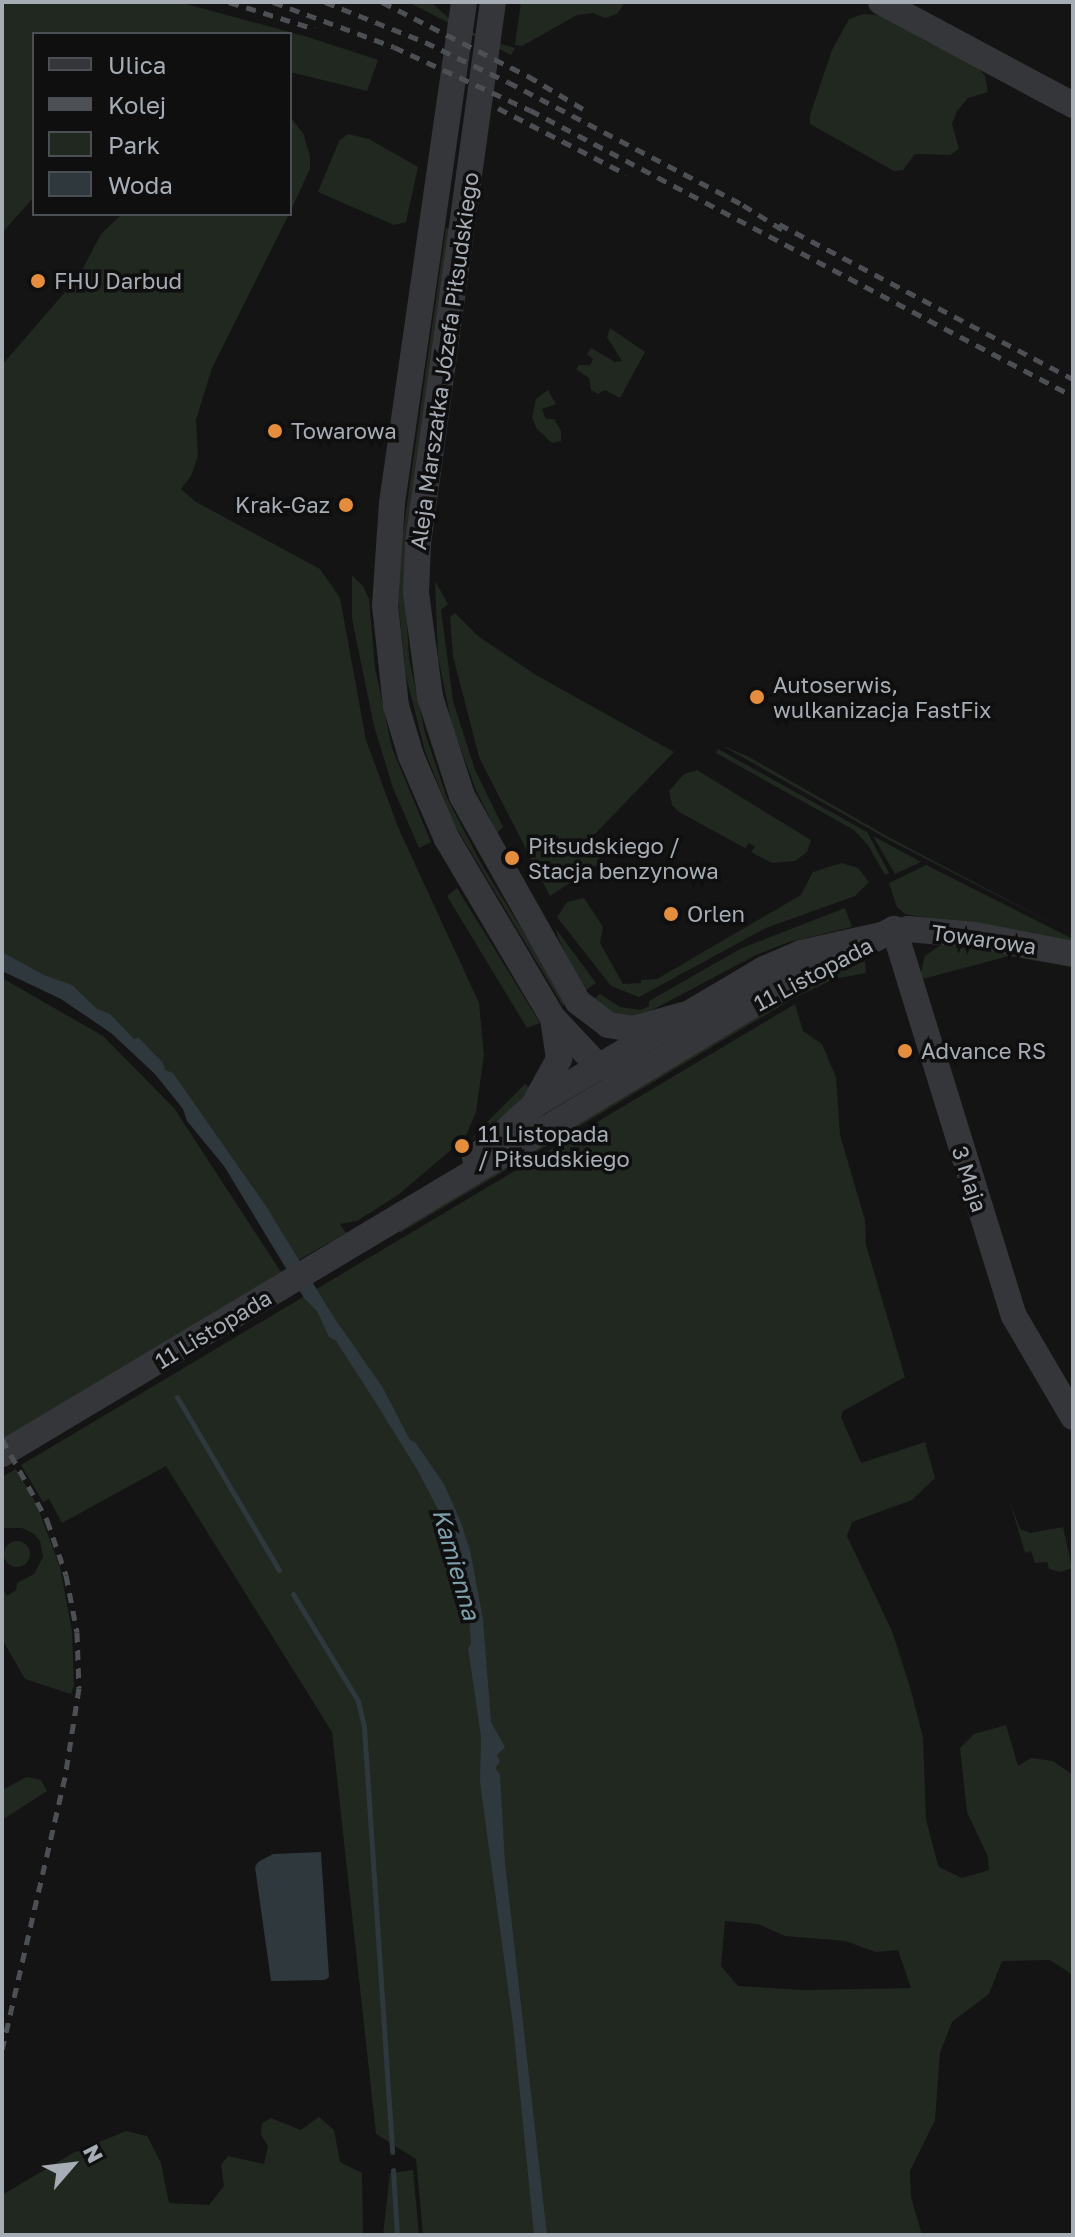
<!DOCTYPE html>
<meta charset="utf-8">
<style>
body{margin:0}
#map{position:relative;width:1075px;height:2237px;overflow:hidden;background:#141415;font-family:"Golos Text",sans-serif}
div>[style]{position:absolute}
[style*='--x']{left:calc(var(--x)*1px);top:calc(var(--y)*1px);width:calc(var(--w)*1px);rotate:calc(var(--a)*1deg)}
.green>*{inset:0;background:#202820}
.round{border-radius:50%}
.water>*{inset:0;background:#2e383d}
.stream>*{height:5px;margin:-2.5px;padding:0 2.5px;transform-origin:2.5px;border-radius:2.5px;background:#2e383d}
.tertiary>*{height:26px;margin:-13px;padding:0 13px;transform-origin:13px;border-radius:13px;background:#35363a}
.rail>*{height:5px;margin-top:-2.5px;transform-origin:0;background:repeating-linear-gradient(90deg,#4c4f53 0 10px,transparent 0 18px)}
.dots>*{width:22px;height:22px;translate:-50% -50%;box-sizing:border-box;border:4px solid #0f0f10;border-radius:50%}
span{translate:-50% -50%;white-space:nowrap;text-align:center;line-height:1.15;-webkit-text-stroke:7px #0f0f10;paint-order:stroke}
.poi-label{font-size:22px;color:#a6adb4}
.left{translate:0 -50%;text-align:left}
.right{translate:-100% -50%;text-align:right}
.street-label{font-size:22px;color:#a6adb4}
.water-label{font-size:24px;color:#7fa0ad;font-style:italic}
.frame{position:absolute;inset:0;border:4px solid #a6adb4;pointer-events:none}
.legend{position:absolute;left:32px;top:32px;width:260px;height:184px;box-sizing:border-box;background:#0f0f10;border:2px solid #4b4e52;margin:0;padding:10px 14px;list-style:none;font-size:24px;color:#a6adb4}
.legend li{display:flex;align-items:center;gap:16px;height:40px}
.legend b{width:40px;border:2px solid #4b4e52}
.north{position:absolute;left:32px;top:2125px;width:80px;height:80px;-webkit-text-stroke:6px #0f0f10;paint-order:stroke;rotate:62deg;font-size:22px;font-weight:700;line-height:32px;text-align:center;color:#a6adb4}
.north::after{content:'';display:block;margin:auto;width:28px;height:36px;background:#a6adb4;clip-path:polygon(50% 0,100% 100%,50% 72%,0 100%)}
</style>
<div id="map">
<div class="green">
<i style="clip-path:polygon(2px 2px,179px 2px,308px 37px,378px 60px,367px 91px,290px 72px,290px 34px,34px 34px,34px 197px,2px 233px)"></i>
<i style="clip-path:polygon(408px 2px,431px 2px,454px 23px,488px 40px,515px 48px,511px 55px)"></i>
<i style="clip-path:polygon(521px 2px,625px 2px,617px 14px,605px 18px,593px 13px,577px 15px,522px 46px,515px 45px)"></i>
<i style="clip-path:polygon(863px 14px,885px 16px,925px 41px,975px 64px,985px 76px,988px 92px,968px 98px,957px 111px,952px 124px,959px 149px,950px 155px,915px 154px,903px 170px,894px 171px,810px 124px,810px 115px,832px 50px,849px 19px)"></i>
<i style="clip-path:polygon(290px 117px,303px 133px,310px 156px,310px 169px,290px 212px)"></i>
<i style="clip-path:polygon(348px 134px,369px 139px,418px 167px,406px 222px,394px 225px,318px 192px,339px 141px)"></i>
<i style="clip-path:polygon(122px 214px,289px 214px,212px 368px,196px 420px,198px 456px,191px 476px,181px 489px,196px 502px,320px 569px,340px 598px,366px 740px,398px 827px,479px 1003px,484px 1055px,476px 1112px,465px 1138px,398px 1195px,357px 1221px,340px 1224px,346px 1233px,297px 1261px,139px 1045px,2px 955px,2px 365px,79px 276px,101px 234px)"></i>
<i style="clip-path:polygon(446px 228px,451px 229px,404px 575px,409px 658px,425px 733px,447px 798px,482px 865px,567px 1002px,563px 1006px,453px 822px,425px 751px,406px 676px,398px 600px,400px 554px)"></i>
<i style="clip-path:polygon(610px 328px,645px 352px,620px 398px,605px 390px,598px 394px,591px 390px,589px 378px,576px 369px,579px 365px,590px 365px,593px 359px,587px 354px,591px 348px,615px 362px,622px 361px,607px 337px)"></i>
<i style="clip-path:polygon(548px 390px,556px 404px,542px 409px,546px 419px,554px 419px,561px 431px,561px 441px,552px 443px,537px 429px,532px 418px,536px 399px)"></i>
<i style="clip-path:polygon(352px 575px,363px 586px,369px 599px,375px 668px,392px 748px,431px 842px,419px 848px,393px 788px,374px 726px,352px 619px)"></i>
<i style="clip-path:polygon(435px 581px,448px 604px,441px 610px,453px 701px,475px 770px,503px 827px,497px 833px,476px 790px,452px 725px,438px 657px)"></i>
<i style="clip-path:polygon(455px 613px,478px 636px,536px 675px,674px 752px,592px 837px,600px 851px,598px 864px,550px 896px,479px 757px,453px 656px,450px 617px)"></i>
<i style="clip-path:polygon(721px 745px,749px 757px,892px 839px,1073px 934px,891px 841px)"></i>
<i style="clip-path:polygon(718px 749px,867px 832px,889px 873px,885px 875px,868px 845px,854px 830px,716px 753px)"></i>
<i style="clip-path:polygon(697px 770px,811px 840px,807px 852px,795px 861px,772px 863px,751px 852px,755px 847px,749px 843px,745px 848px,679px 812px,672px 805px,669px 791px,684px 774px)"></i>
<i style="clip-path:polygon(873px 836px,921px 862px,895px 874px)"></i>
<i style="clip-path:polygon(841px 863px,858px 868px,869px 882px,855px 896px,766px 928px,639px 997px,611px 986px,557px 917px,567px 902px,584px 898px,603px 927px,600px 943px,623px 984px,641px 983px,641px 980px,657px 979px,801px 895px,813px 872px)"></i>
<i style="clip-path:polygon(926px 865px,1073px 939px,1073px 944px,905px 914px,897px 907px,889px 883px)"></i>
<i style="clip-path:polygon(457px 888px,500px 958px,540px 1023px,527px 1028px,447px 896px)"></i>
<i style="clip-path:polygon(845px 908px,852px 927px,789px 942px,756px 955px,641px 1016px,617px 1016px,591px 1001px,600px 994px,620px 1007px,641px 1010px,649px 1006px,649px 1001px,742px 948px)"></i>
<i style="clip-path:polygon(556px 929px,596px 983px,583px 992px,558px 937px)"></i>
<i style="clip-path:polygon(943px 943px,1056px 961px,1054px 964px,1009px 956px,919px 980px,925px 956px)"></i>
<i style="clip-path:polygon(865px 961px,866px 973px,834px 979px,792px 999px,573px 1130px,570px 1126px,817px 981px)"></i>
<i style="clip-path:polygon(2px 978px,103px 1036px,174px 1108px,281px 1272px,2px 1443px)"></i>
<i style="clip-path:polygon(evenodd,795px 1004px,803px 1031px,822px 1044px,836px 1077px,840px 1135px,865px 1220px,866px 1245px,905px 1377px,843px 1411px,841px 1417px,861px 1463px,925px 1442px,935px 1478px,912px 1500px,852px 1522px,847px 1536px,892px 1631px,910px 1687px,923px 1737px,926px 1819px,936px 1858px,939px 1867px,962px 1878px,989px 1870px,988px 1857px,967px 1812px,960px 1748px,974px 1734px,1006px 1725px,1018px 1766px,1031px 1758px,1053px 1761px,1073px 1775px,1073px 1975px,1050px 1960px,1002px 1961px,989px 1994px,952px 2022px,940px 2053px,935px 2120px,910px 2171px,911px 2197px,922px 2235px,423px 2235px,416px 2159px,376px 2134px,332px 1732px,166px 1466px,62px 1523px,49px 1499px,43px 1502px,21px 1465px,795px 1004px,725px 1921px,758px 1924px,785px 1936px,845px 1941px,876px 1952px,898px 1950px,911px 1988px,806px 1990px,738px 1986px,721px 1966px,725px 1921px)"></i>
<i style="clip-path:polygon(525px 1084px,535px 1091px,471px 1140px,484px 1125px)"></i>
<i style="clip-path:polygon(561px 1132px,563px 1136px,400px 1233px,398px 1229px)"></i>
<i style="clip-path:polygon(16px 1469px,36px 1503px,60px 1567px,72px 1631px,74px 1685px,71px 1694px,25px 1679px,2px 1639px,2px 1587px,7px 1596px,16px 1590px,17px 1583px,34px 1574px,43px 1557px,40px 1541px,34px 1534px,22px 1528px,2px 1528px,2px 1477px)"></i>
<i style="clip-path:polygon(1009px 1499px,1020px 1529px,1030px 1533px,1063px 1527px,1072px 1568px,1060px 1572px,1049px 1569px,1047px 1562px,1035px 1563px,1031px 1551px,1025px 1553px)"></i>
<i class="round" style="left:4px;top:1541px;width:26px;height:26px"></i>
<i style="clip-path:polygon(27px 1777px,41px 1780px,47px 1791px,2px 1820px,2px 1790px)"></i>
<i style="clip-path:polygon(319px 2117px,334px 2130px,340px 2162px,362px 2173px,363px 2235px,2px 2235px,2px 2195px,73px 2153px,126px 2131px,147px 2136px,161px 2163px,169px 2203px,209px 2205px,224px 2186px,221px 2165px,228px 2156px,264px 2164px,268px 2146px,261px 2135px,262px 2123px,271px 2118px,301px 2130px)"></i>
<i style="clip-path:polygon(413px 2170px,419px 2235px,383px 2235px,390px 2173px)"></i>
</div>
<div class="water">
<i style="clip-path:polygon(2px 952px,44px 975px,72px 985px,97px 1009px,110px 1014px,134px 1039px,139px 1038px,163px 1063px,165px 1070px,173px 1073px,266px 1206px,333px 1316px,383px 1388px,410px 1440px,415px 1442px,444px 1484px,460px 1520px,470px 1550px,483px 1619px,491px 1722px,505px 1747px,497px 1755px,500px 1762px,495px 1768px,500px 1774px,505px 1863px,547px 2235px,534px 2234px,513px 2025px,480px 1782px,481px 1737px,468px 1648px,471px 1644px,469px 1618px,446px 1525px,418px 1471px,376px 1403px,336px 1341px,329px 1337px,317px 1311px,304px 1298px,224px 1166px,187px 1121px,183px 1109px,155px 1074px,111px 1033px,61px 999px,2px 971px)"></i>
<i style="clip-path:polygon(321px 1852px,329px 1977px,325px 1980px,271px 1981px,255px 1867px,258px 1862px,273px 1854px)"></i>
</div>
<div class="stream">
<i style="--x:177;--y:1397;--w:201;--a:59.5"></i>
<i style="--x:293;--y:1594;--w:125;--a:58.7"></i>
<i style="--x:358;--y:1701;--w:27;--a:77"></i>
<i style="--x:364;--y:1727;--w:426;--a:86.2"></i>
<i style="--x:393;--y:2170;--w:65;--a:86.5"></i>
</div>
<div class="tertiary">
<i style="--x:464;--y:2;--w:506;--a:98.18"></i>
<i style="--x:392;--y:503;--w:102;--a:93.9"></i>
<i style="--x:385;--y:605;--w:102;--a:83.8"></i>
<i style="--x:396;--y:706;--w:52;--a:73.3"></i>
<i style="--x:411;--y:756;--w:90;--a:66.6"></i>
<i style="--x:447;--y:839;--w:208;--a:59.4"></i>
<i style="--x:553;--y:1018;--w:66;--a:46.8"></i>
<i style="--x:598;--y:1066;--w:24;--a:7"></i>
<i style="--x:622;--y:1069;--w:29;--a:-6"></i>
<i style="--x:493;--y:2;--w:546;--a:97.89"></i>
<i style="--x:418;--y:543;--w:50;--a:92.3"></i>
<i style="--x:416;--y:593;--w:105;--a:82.3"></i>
<i style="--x:430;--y:697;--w:104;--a:72.1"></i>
<i style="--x:462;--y:796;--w:236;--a:60.6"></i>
<i style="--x:578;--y:1002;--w:38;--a:37"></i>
<i style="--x:608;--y:1025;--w:25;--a:9"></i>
<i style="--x:633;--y:1029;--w:52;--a:-15.6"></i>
<i style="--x:881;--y:2;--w:218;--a:28.2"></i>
<i style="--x:894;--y:929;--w:405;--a:72.8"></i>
<i style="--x:1014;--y:1316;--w:117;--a:59.7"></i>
<i style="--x:537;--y:1099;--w:46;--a:-61.2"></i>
<i style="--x:559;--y:1059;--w:41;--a:-98.3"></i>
<i style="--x:475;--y:1158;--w:79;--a:-41.9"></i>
<i style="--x:534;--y:1105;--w:267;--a:-30.6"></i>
<i style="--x:764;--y:969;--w:40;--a:-23.4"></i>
<i style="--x:801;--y:953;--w:110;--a:-12.6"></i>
<i style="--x:908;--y:929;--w:67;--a:5.1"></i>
<i style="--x:975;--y:935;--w:100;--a:11"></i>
<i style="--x:2;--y:1454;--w:914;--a:-30.89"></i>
<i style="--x:786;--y:985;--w:122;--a:-27.4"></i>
</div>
<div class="rail">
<i style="--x:229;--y:2;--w:90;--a:17.4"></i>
<i style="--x:273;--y:2;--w:129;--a:20.4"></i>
<i style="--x:394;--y:47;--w:150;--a:24.9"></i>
<i style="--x:530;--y:110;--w:614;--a:27.78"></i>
<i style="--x:325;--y:2;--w:108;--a:21.8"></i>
<i style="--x:425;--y:42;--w:92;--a:25.7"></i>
<i style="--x:508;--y:82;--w:265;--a:27.6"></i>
<i style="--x:743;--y:205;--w:53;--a:31.9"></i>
<i style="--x:382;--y:2;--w:164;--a:26.9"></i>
<i style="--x:528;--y:76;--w:66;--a:30.8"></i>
<i style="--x:498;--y:108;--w:144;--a:27.3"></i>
<i style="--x:779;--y:224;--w:332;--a:27.8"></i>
<i style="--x:2;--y:1439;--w:93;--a:60.9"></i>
<i style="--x:47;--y:1520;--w:58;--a:70.9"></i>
<i style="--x:66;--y:1575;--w:58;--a:79.1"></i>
<i style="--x:77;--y:1632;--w:56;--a:88"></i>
<i style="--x:79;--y:1688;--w:90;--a:98.9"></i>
<i style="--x:65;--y:1777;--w:279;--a:103"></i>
</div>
<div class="dots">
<i style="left:38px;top:281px;background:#e48d3c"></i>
<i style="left:275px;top:431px;background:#e48d3c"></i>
<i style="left:346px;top:505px;background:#e48d3c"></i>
<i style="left:757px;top:697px;background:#e48d3c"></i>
<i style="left:512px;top:858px;background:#e48d3c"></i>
<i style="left:671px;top:914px;background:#e48d3c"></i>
<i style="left:905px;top:1051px;background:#e48d3c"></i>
<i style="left:462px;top:1146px;background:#e48d3c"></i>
</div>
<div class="poi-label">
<span class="left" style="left:54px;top:281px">FHU Darbud</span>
<span class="left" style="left:291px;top:431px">Towarowa</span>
<span class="right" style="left:330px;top:505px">Krak-Gaz</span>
<span class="left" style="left:773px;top:697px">Autoserwis,<br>wulkanizacja FastFix</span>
<span class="left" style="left:528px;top:858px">Piłsudskiego /<br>Stacja benzynowa</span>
<span class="left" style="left:687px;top:914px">Orlen</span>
<span class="left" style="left:921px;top:1051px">Advance RS</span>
<span class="left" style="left:478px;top:1146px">11 Listopada<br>/ Piłsudskiego</span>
</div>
<div class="street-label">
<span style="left:444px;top:361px;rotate:-82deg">Aleja Marszałka Józefa Piłsudskiego</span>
<span style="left:984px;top:939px;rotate:8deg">Towarowa</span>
<span style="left:813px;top:974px;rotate:-28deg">11 Listopada</span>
<span style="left:970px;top:1179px;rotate:72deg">3 Maja</span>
<span style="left:213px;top:1329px;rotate:-31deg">11 Listopada</span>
</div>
<div class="water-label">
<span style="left:457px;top:1564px;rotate:74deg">Kamienna</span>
</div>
<div class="frame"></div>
<ul class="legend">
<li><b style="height:10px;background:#35363a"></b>Ulica</li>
<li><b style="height:10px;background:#4c4f53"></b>Kolej</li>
<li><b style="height:22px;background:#202820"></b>Park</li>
<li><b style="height:22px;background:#2e383d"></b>Woda</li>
</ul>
<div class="north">N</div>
</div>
